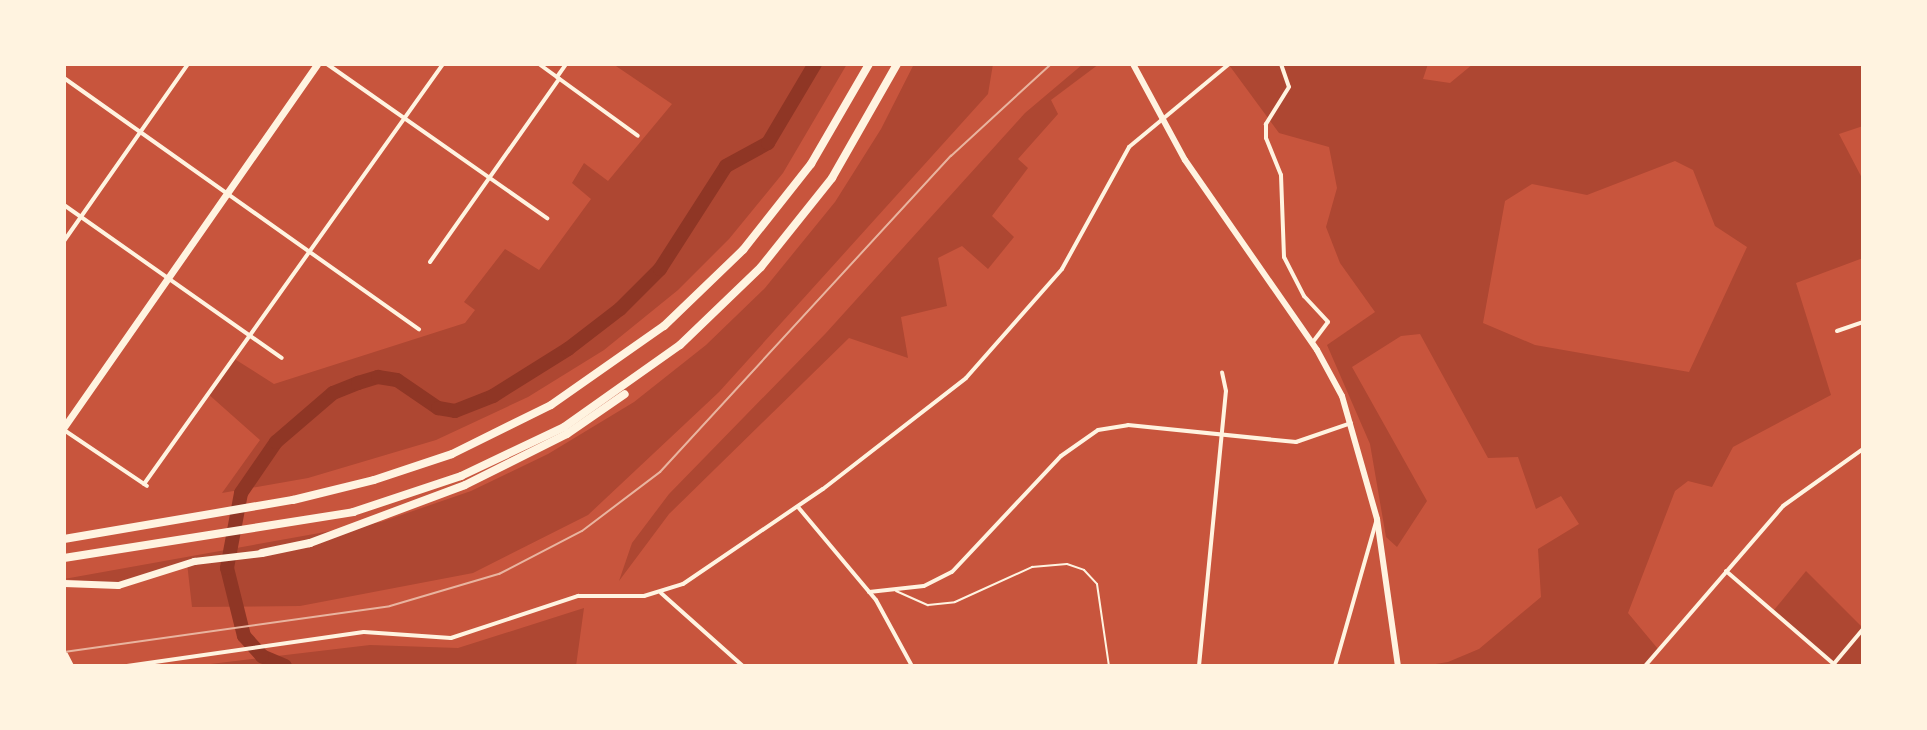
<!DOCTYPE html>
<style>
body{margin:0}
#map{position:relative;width:1927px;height:730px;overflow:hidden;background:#c8553d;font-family:Arial,sans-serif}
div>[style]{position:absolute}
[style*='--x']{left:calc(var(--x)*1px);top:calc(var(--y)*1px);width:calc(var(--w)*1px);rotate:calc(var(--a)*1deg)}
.green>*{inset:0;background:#ae4732}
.river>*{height:14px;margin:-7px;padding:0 7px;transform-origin:7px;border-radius:7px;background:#8f3625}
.service>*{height:2px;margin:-1px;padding:0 1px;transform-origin:1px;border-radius:1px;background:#fff3e0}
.minor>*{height:4px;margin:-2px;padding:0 2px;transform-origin:2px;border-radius:2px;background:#fff3e0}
.secondary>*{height:6px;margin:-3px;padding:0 3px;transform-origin:3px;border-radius:3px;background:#fff3e0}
.primary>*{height:7px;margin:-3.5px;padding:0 3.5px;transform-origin:3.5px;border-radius:3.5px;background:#fff3e0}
.motorway>*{height:8px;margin:-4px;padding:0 4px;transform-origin:4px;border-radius:4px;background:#fff3e0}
.rail>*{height:2px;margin:-1px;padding:0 1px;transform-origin:1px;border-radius:1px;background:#e9b49f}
span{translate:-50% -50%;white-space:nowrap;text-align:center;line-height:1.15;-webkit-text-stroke:8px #fff3e0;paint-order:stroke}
.frame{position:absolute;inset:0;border:66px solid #fff3e0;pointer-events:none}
</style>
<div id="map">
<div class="green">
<i style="clip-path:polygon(613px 64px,847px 64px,783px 173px,729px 239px,678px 290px,604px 350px,528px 397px,436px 440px,308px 478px,222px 493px,260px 440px,207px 393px,233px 358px,274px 384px,465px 323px,475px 310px,464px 302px,505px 249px,539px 270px,591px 199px,572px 183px,584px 163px,608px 181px,672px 104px)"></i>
<i style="clip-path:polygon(914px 64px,993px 64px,988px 94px,719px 392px,588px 515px,473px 573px,300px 606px,192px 607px,187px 563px,114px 584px,64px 579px,381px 522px,471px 491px,548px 454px,634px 402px,706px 345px,765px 288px,835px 202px,881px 129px)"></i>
<i style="clip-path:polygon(1083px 64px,1099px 64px,1051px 100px,1058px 114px,1018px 159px,1028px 168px,992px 216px,1014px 237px,988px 269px,962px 246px,938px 258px,947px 306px,901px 317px,908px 358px,849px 338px,669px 514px,619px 581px,632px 543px,669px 494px,826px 333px,1025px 113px)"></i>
<i style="clip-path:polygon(evenodd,1428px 64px,1423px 79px,1450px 83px,1473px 64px,1863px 64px,1863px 126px,1839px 134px,1863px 180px,1863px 258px,1796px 283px,1831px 395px,1733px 447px,1712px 487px,1688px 481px,1675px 491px,1628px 613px,1658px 649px,1644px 666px,1423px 666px,1448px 662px,1479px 649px,1541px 597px,1538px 549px,1579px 524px,1561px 496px,1536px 509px,1518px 457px,1488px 458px,1420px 334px,1401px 336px,1352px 367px,1427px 501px,1397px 547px,1386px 537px,1370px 444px,1327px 345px,1375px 312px,1340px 263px,1326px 227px,1337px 188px,1329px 147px,1279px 133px,1229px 65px,1428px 64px,1675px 161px,1693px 170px,1715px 226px,1747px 247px,1689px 372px,1535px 345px,1483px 323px,1505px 201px,1532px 184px,1587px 195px,1675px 161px)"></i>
<i style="clip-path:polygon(1806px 571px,1863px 628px,1863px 666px,1836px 666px,1774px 610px)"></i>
<i style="clip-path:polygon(584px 608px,576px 666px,194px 666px,370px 645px,458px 648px)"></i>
</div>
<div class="river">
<i style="--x:285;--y:666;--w:25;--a:-157"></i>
<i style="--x:262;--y:656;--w:27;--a:-132"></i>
<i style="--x:244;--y:636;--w:70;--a:-104"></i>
<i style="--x:227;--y:568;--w:76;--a:-79.4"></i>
<i style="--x:241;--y:493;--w:62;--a:-55.5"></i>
<i style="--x:276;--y:442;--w:75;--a:-40.7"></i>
<i style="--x:333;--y:393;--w:27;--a:-22"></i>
<i style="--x:358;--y:383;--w:21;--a:-17"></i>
<i style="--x:378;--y:377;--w:19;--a:9"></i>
<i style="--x:397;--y:380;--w:50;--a:34.3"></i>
<i style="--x:438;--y:408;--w:17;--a:10"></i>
<i style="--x:455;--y:411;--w:41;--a:-21.5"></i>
<i style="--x:493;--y:396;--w:89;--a:-32.1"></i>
<i style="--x:568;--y:349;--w:66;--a:-37.6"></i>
<i style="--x:620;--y:309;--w:57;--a:-45"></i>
<i style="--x:660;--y:269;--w:122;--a:-57.3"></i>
<i style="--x:726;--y:166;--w:48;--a:-28.7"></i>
<i style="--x:768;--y:143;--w:92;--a:-59.3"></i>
</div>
<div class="service">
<i style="--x:896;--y:591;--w:35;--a:24"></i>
<i style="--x:928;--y:605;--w:27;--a:-6"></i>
<i style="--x:955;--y:602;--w:85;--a:-24.4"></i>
<i style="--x:1032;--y:567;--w:35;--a:-5"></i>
<i style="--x:1067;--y:564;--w:18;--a:19"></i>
<i style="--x:1084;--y:570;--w:19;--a:47"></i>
<i style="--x:1097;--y:584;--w:83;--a:81.7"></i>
</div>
<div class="minor">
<i style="--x:327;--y:64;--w:269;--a:35"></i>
<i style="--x:539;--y:64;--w:122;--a:36"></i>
<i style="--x:1281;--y:64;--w:24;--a:71"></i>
<i style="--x:1289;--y:87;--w:44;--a:121.9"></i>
<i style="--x:1266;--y:124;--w:14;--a:90"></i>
<i style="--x:1266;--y:138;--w:40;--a:68"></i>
<i style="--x:1281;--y:175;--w:82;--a:87.9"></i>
<i style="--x:1284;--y:257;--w:44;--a:62.9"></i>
<i style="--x:1304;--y:296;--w:35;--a:47"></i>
<i style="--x:1328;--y:322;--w:26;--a:127"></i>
<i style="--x:557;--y:77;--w:16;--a:-55"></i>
<i style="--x:64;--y:78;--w:435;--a:35.3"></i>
<i style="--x:64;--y:205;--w:266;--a:35.1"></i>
<i style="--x:64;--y:241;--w:216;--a:-55"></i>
<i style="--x:430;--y:262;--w:224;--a:-54.8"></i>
<i style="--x:1837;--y:331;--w:28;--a:-19"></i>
<i style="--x:64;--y:430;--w:100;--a:34"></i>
<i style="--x:144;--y:484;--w:516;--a:-54.55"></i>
<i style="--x:798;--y:507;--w:121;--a:50"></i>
<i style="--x:876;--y:600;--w:75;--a:61.4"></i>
<i style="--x:1726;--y:571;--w:145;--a:40.8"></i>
<i style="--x:869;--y:592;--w:55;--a:-6.2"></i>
<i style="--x:924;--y:586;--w:31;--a:-27"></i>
<i style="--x:952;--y:572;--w:159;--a:-46.8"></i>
<i style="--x:1061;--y:456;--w:45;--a:-35.1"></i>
<i style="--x:1098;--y:430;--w:30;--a:-9"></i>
<i style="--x:1128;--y:425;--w:169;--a:5.8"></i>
<i style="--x:1296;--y:442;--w:58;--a:-19.1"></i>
<i style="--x:661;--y:593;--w:110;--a:41.7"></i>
<i style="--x:127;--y:666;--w:239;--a:-8.2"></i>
<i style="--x:364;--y:632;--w:87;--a:3.9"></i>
<i style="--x:451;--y:638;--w:134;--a:-18.3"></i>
<i style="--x:578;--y:596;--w:66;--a:0"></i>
<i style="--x:644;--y:596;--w:41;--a:-17.1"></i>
<i style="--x:683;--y:584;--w:169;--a:-34.2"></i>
<i style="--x:823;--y:489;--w:181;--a:-37.8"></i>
<i style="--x:966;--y:378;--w:145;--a:-48.6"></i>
<i style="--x:1062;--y:269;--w:139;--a:-61.2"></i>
<i style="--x:1129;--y:147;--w:130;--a:-39.7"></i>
<i style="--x:1199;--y:666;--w:276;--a:-84.4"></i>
<i style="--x:1226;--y:391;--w:19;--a:-102"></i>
<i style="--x:1335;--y:666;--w:150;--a:-74.1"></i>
<i style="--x:1645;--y:666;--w:211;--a:-49.2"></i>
<i style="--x:1783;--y:506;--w:98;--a:-35.5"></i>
<i style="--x:1832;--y:666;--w:48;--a:-50"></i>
</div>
<div class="secondary">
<i style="--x:1133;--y:64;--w:109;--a:61.6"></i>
<i style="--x:1185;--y:160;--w:231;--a:55.2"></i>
<i style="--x:1317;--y:350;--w:52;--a:61.5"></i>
<i style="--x:1342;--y:396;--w:128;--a:74.1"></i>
<i style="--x:1377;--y:519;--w:148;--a:81.9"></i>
</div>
<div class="primary">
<i style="--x:64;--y:427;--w:442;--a:-55.1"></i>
<i style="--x:64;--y:583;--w:54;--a:2.1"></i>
<i style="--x:118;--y:585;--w:80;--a:-17.5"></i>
<i style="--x:194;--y:561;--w:68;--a:-6.7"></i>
<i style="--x:64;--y:654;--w:13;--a:63"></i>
</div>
<div class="motorway">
<i style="--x:64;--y:539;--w:232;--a:-9.7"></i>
<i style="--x:293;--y:500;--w:83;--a:-13.9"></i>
<i style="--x:374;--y:480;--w:82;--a:-18.4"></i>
<i style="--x:452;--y:454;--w:110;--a:-26.3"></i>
<i style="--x:551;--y:405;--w:138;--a:-35"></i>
<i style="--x:664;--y:326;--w:110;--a:-43.9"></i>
<i style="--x:743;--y:250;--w:110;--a:-51.7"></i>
<i style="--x:811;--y:164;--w:116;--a:-59.9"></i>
<i style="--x:262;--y:553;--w:49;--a:-11.8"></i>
<i style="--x:310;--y:543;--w:165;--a:-20.5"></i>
<i style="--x:465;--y:485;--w:114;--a:-26.6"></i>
<i style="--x:567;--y:434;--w:70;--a:-34.6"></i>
<i style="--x:64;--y:558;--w:293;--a:-9"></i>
<i style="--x:353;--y:512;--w:114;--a:-18.4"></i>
<i style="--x:461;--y:476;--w:114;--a:-25.4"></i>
<i style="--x:564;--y:427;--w:142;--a:-35.3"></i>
<i style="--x:680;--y:345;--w:112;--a:-43.9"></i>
<i style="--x:761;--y:267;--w:114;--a:-51.4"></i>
<i style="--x:832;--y:178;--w:131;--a:-60.3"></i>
</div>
<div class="rail">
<i style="--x:64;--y:652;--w:329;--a:-8"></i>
<i style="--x:390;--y:606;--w:114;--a:-16.4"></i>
<i style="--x:499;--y:574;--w:93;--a:-27.4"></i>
<i style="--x:582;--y:531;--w:98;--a:-37.1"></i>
<i style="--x:660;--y:472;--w:430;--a:-47.4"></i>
<i style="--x:951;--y:156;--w:136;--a:-42.6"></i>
</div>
<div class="frame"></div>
</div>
